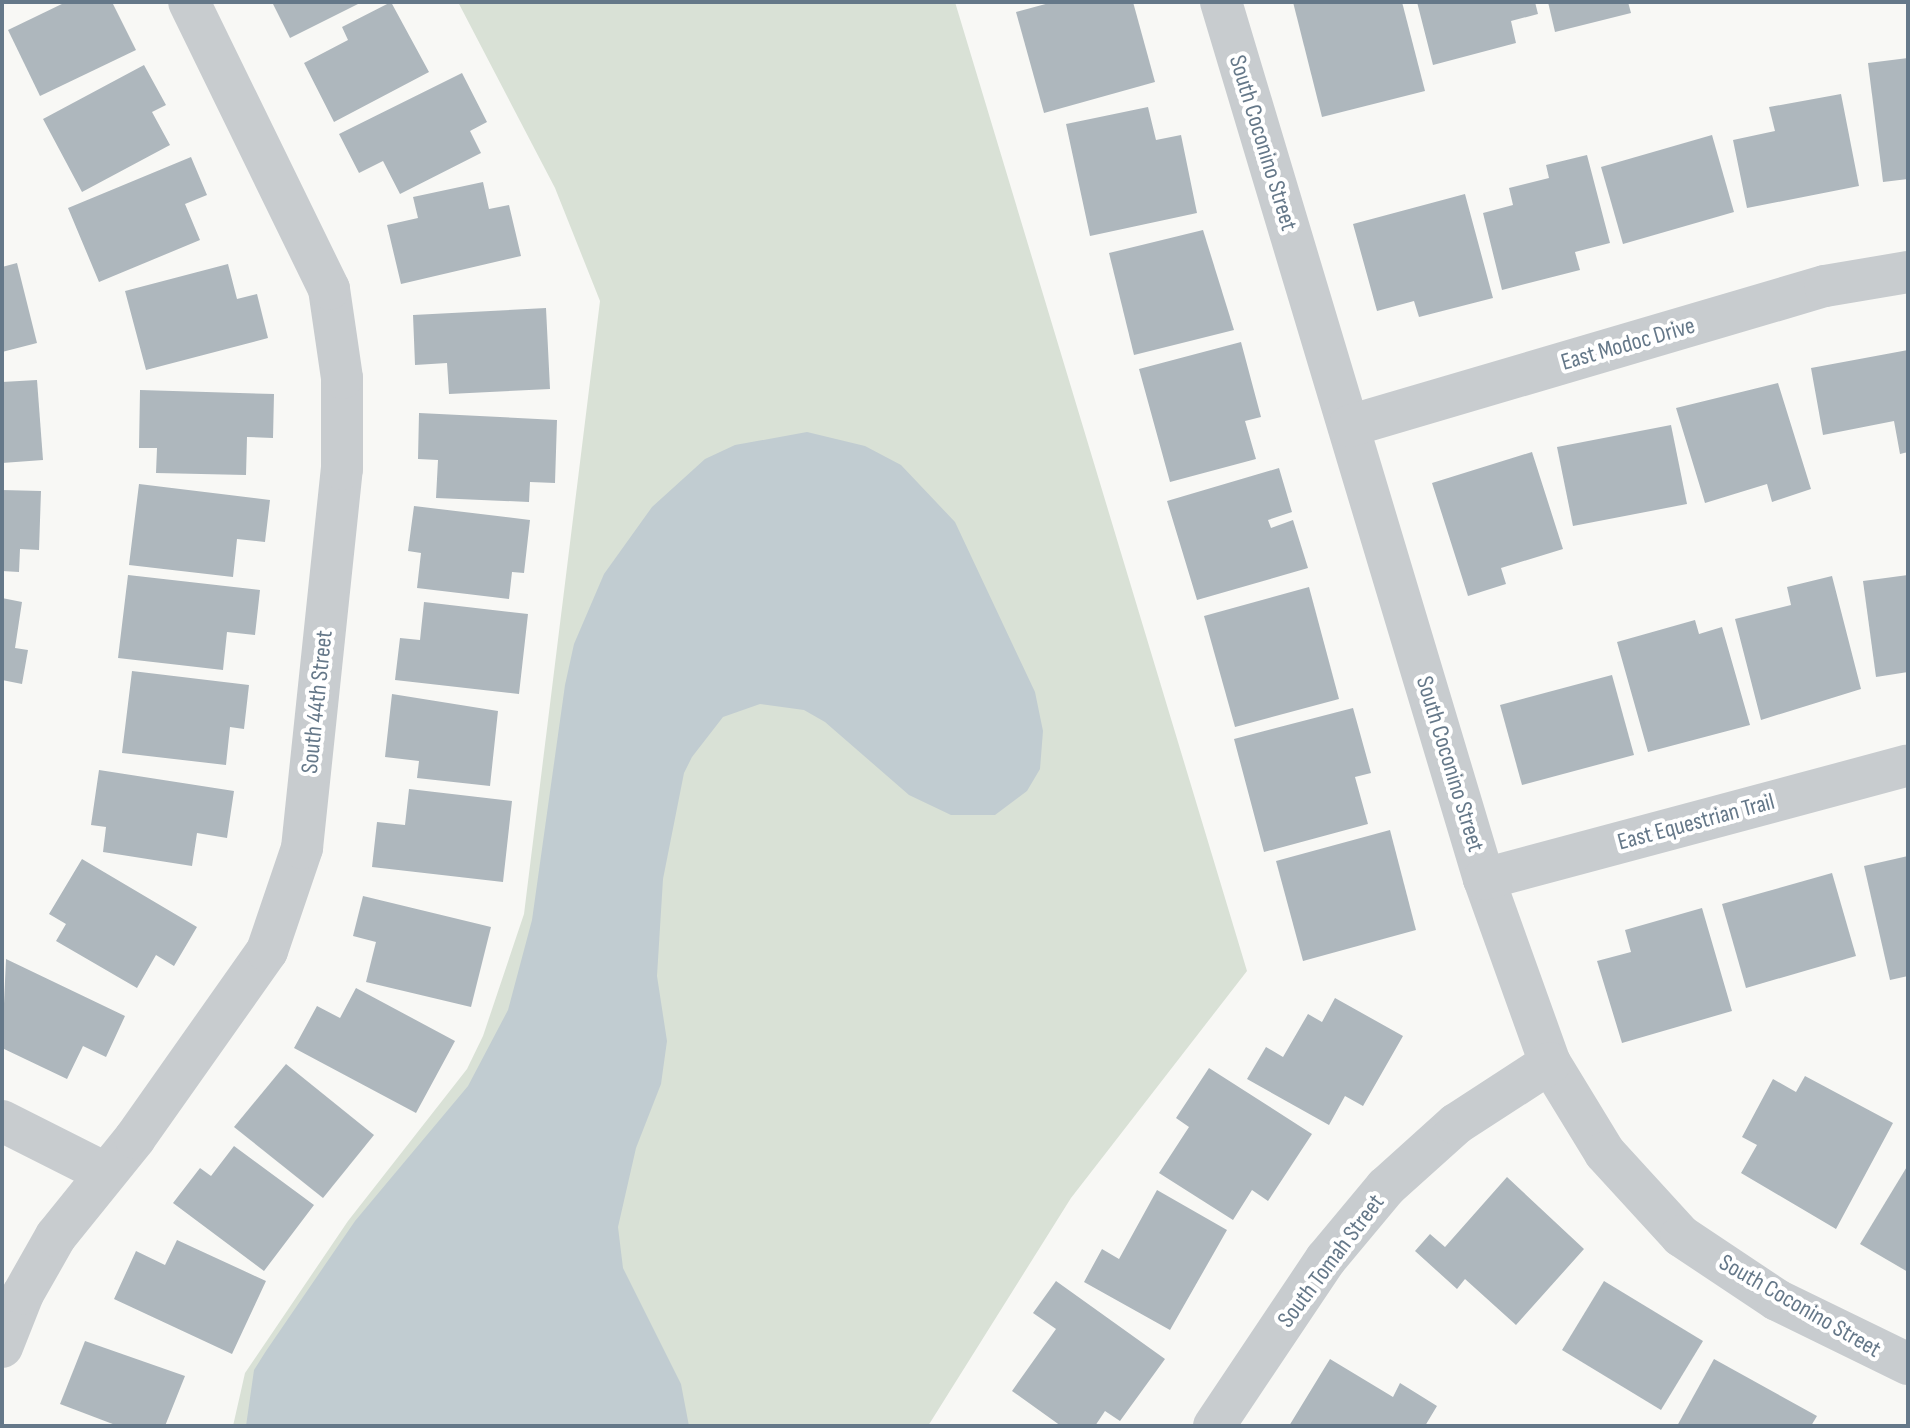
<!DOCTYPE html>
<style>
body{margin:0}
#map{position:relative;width:1910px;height:1428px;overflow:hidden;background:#f8f8f5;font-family:"Sofia Sans Condensed",sans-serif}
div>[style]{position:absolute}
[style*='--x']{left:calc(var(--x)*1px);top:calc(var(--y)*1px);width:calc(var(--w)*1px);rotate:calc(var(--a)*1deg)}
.green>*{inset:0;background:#d9e1d6}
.water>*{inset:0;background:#c1ccd1}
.building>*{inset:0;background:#aeb7bd}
.minor>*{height:42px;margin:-21px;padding:0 21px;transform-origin:21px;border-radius:21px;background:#c8cccf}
span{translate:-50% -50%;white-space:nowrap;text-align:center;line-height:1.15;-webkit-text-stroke:8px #fff;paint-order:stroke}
.street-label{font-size:24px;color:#657889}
.frame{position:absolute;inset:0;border:4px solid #657889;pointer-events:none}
</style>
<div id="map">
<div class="green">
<i style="clip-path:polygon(458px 2px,955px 2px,1247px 971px,1071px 1198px,928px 1426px,233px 1426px,245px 1373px,348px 1221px,467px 1069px,483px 1036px,524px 914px,600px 301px,555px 188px)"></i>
</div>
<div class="water">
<i style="clip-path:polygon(807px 432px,865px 446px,901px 465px,955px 522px,1035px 692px,1043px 731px,1040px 769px,1027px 791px,995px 815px,951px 815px,909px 795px,825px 722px,804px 710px,760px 704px,723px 717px,692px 757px,684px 773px,663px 879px,657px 976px,667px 1041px,661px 1084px,636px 1148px,618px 1227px,623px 1268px,681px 1384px,689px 1426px,246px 1426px,254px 1370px,266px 1351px,355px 1221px,468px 1086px,508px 1010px,532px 920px,565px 685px,574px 644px,604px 574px,652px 507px,705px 459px,735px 445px)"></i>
</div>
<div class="building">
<i style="clip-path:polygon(66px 2px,112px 2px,136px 50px,40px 96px,8px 30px)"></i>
<i style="clip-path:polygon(272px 2px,362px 2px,290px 38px)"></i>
<i style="clip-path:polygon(391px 2px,429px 72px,334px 122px,304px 63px,348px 40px,342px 27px)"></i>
<i style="clip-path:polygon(1053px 2px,1133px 2px,1155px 82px,1044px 113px,1016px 12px)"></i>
<i style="clip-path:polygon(1293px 2px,1402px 2px,1425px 91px,1322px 117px)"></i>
<i style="clip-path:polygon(1417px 2px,1535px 2px,1538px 14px,1511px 21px,1516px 43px,1433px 65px)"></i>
<i style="clip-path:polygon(1548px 2px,1628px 2px,1631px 13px,1555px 32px)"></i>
<i style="clip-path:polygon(1908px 58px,1908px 179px,1883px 182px,1868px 63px)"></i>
<i style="clip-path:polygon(144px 65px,166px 105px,152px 112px,170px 145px,82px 192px,43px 119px)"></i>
<i style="clip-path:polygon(462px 73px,487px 122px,470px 131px,481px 153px,400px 194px,383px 161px,359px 173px,339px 134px)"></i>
<i style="clip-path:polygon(1841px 94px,1859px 186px,1747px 208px,1733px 140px,1775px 131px,1769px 107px)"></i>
<i style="clip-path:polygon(1148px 107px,1156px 140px,1181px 135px,1197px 213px,1090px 236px,1066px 124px)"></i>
<i style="clip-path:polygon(1712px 135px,1734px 212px,1623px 244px,1601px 167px)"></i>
<i style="clip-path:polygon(1587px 155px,1610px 243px,1575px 252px,1580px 270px,1502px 290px,1483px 213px,1513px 205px,1509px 188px,1549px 178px,1546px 165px)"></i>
<i style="clip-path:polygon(191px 157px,207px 195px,185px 204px,200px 240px,99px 282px,68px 208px)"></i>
<i style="clip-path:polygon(483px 182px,489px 209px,509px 205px,521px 256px,401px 284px,387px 225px,418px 218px,413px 197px)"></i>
<i style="clip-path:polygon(1465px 194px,1493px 298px,1419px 317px,1414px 301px,1377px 311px,1353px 224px)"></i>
<i style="clip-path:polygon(1203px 230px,1234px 330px,1134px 355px,1109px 253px)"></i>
<i style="clip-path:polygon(17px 263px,37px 343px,2px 352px,2px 267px)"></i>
<i style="clip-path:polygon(228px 264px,237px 299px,257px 294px,268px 338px,146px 370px,125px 291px)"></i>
<i style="clip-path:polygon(546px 308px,550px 389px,449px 394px,447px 363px,415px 365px,413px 315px)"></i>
<i style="clip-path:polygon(1241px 342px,1261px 417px,1245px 421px,1256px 459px,1170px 482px,1139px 369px)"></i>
<i style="clip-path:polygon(1908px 350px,1908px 452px,1900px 454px,1894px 421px,1823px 435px,1811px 368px)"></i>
<i style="clip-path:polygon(37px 380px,43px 460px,2px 463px,2px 382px)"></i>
<i style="clip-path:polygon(1778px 383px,1811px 489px,1772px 502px,1767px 484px,1705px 503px,1676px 408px)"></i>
<i style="clip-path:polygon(140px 390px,274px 394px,273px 438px,247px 437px,246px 475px,156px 473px,157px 448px,139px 448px)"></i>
<i style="clip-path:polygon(419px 413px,557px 420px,555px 483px,530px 482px,529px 502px,436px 498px,438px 460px,418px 459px)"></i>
<i style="clip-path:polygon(1671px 425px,1687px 504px,1573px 526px,1557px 447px)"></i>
<i style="clip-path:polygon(1532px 452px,1563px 549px,1501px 568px,1506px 584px,1468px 596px,1432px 483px)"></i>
<i style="clip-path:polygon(1279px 468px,1292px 512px,1268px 520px,1271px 528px,1293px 520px,1308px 568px,1197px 600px,1167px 501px)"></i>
<i style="clip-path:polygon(139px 484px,270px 500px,265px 542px,237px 539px,233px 577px,129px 565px)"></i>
<i style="clip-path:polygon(2px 490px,41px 491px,39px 550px,20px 549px,19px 572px,2px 571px)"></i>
<i style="clip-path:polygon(414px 506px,530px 520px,524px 573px,512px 572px,509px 599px,417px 588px,421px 553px,408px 551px)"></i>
<i style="clip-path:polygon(128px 575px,260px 590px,255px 635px,227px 632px,223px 670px,118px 658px)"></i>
<i style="clip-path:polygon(1908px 575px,1908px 672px,1876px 677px,1863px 581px)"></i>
<i style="clip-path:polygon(1832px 576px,1861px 689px,1761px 720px,1735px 619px,1791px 605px,1787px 587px)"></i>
<i style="clip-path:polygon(1309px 587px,1339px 699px,1235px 727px,1204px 616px)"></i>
<i style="clip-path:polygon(2px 598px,22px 602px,15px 648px,28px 650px,22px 684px,2px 680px)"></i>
<i style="clip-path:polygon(424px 602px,528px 614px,519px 694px,395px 680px,400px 638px,420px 640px)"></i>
<i style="clip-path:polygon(1695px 620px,1699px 634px,1722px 627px,1750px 725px,1648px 752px,1617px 642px)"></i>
<i style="clip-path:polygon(132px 671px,249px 685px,244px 729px,230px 727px,226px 765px,122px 753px)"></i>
<i style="clip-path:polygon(1612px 675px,1634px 755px,1522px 785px,1500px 705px)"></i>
<i style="clip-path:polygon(392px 694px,498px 711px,490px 786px,417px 778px,419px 761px,385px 757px)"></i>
<i style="clip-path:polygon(1353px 708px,1371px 773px,1355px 777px,1368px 824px,1264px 852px,1234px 739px)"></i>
<i style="clip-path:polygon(99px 770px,234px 791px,227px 838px,197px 833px,192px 866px,103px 852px,106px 827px,91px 825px)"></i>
<i style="clip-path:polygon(409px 789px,512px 801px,503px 882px,372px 867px,377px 822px,405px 825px)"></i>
<i style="clip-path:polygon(1390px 830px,1416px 930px,1303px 961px,1276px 861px)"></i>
<i style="clip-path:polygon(1908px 856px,1908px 976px,1890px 980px,1864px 866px)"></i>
<i style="clip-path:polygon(82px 859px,197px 927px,174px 966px,156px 955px,137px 988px,56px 941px,66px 924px,49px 914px)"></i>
<i style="clip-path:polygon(1832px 873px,1856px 956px,1746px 988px,1722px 904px)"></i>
<i style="clip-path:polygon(363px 896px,491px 927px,471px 1007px,366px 982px,376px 942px,353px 936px)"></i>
<i style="clip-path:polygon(1702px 908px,1732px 1011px,1622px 1043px,1597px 961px,1631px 952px,1625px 930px)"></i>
<i style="clip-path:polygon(6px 959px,125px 1016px,106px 1057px,83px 1046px,67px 1079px,2px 1048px)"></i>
<i style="clip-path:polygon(356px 988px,455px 1041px,416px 1113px,294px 1048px,317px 1006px,340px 1018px)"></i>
<i style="clip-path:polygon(1335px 998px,1403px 1036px,1363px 1106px,1345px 1096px,1329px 1125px,1247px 1079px,1266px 1047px,1283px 1057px,1308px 1014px,1322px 1022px)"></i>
<i style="clip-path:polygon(286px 1064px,374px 1135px,323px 1198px,234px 1127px)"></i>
<i style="clip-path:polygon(1209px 1068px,1312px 1134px,1268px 1201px,1252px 1190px,1233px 1220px,1159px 1173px,1189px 1127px,1176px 1118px)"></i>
<i style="clip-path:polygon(1805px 1076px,1893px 1123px,1836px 1229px,1741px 1173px,1757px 1145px,1742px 1137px,1773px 1079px,1796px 1092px)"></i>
<i style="clip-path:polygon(234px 1146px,314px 1205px,264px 1271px,173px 1203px,200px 1168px,211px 1176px)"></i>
<i style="clip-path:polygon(1908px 1165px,1908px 1272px,1860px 1244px)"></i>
<i style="clip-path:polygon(1507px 1177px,1584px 1249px,1516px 1325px,1465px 1279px,1457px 1289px,1415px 1251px,1430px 1234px,1445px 1247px)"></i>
<i style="clip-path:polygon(1157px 1190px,1227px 1230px,1170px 1330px,1084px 1282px,1102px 1249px,1119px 1259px)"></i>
<i style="clip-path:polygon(177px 1240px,266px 1281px,232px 1354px,114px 1299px,136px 1251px,165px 1265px)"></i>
<i style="clip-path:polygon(1056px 1281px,1165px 1359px,1120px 1421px,1105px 1411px,1095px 1426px,1061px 1426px,1012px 1391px,1056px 1329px,1033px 1313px)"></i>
<i style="clip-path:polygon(1604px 1281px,1703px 1341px,1661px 1410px,1562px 1350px)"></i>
<i style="clip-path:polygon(85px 1341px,185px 1376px,165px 1426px,118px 1426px,60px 1404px)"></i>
<i style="clip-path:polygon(1330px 1359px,1393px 1397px,1400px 1383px,1437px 1406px,1425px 1426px,1289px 1426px)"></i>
<i style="clip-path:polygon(1714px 1359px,1817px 1416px,1811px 1426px,1677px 1426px)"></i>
</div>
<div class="minor">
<i style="--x:1221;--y:2;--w:916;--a:73.31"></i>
<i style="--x:1484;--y:879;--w:195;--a:70.3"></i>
<i style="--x:1550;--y:1063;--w:105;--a:58.6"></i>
<i style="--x:1605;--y:1153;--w:113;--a:47.5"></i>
<i style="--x:1681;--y:1236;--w:115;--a:33.7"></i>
<i style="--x:1777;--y:1300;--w:146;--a:26"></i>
<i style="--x:1349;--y:426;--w:496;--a:-16.4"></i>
<i style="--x:1825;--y:286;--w:84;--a:-9.6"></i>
<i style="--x:1484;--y:879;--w:439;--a:-15"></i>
<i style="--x:2;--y:1121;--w:115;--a:26.8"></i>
<i style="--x:2;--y:1347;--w:57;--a:-68.4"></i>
<i style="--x:23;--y:1294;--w:67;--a:-60.4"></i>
<i style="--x:56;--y:1236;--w:126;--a:-51.1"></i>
<i style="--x:135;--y:1138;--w:229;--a:-54.8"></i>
<i style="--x:267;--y:951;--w:109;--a:-71.2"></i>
<i style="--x:302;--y:848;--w:381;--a:-84"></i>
<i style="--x:342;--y:469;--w:91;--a:-90"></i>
<i style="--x:342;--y:378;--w:90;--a:-98.3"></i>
<i style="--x:329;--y:289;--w:319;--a:-116"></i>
<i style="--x:1214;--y:1426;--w:201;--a:-56.2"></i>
<i style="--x:1326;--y:1259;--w:94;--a:-50.2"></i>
<i style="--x:1386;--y:1187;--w:94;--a:-42"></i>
<i style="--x:1456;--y:1124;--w:112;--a:-33"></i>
</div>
<div class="street-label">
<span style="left:1263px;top:143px;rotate:73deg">South Coconino Street</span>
<span style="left:1628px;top:344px;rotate:-16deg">East Modoc Drive</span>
<span style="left:317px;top:702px;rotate:-84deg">South 44th Street</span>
<span style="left:1450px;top:764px;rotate:73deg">South Coconino Street</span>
<span style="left:1696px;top:822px;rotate:-15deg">East Equestrian Trail</span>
<span style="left:1331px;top:1261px;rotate:-53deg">South Tomah Street</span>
<span style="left:1800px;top:1306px;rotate:30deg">South Coconino Street</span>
</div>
<div class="frame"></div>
</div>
